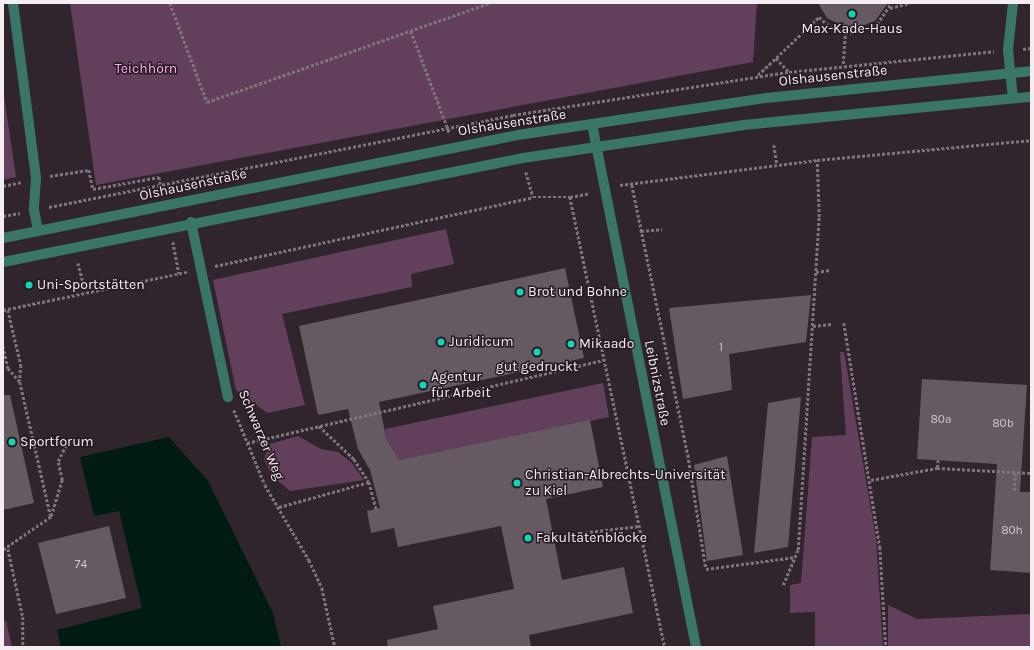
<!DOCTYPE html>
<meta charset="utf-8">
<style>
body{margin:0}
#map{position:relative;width:1034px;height:650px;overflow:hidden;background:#30252d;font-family:Karla,sans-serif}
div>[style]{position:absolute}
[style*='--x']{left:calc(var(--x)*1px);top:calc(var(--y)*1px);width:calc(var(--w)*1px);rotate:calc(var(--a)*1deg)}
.green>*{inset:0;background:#62405b}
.water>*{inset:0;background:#001a14}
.building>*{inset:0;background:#655962}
.path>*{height:2.5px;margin-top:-1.25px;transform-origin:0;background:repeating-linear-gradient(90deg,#7e747b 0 3px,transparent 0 5px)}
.minor>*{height:10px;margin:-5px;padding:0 5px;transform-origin:5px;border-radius:5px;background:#3a7668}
.dots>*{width:11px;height:11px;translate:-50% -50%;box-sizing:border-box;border:2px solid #261b23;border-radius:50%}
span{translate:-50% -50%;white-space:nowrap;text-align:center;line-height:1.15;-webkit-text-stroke:3px #261b23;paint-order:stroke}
.number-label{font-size:12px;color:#d0c8ce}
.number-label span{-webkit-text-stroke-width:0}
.poi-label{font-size:14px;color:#f4edf2}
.left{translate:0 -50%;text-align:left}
.park-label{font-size:14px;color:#feafed}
.street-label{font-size:14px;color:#f4edf2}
.frame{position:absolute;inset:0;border:4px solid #f4edf2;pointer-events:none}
</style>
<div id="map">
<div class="green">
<i style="clip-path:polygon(70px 3px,757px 3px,753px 62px,96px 185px)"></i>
<i style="clip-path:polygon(3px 89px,16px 177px,3px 180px)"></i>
<i style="clip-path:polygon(446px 229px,454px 264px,411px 274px,412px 287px,282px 314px,305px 405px,267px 413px,236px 390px,213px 280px)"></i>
<i style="clip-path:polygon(840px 352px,844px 352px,876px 538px,883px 647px,815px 647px,815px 612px,790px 613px,790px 585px,801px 583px,812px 437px,846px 435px)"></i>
<i style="clip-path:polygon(603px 383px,609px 417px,399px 460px,386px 438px,385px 429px)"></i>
<i style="clip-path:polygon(298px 436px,321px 449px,338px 452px,351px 462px,364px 480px,290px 491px,272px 476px,264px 459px,270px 444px)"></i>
<i style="clip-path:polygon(888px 605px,917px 619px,1031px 614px,1031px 647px,888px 647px)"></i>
<i style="clip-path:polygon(6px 621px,12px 647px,3px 647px,3px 622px)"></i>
</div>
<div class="water">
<i style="clip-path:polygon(169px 437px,208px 481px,273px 613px,281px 647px,61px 647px,57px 630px,142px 608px,119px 511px,94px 516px,80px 457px)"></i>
</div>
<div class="building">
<i style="clip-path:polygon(818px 3px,888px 3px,875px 21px,851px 30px,827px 18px)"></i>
<i style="clip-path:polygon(565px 268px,584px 358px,379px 402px,386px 438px,399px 460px,590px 420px,603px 487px,546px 499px,562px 580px,624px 567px,633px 613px,529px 635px,531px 647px,388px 647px,387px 640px,438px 629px,433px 606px,514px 589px,501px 526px,398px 547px,394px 528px,371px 533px,367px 511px,380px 508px,370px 470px,358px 449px,348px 409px,318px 415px,299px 326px)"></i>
<i style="clip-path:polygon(811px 295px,806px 342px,729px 354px,732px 390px,683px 399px,669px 308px)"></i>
<i style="clip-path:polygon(922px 379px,1027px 385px,1020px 492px,1031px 492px,1031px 573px,990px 570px,997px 464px,917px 459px)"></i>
<i style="clip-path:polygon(3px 395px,10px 395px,34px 503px,3px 510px)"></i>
<i style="clip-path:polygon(801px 397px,788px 547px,754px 553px,768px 403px)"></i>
<i style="clip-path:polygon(727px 456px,743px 555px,707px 561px,694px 465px)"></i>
<i style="clip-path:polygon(109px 526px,126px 598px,56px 614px,38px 543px)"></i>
</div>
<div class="path">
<i style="--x:170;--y:3;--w:106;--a:69.5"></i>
<i style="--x:207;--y:102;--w:299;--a:-19.3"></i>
<i style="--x:890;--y:8;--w:21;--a:-14"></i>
<i style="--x:411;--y:31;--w:110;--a:69.3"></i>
<i style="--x:1023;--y:49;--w:8;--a:-7"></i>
<i style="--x:776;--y:58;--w:19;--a:47"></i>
<i style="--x:843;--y:64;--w:31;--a:-86"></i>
<i style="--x:758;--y:75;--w:84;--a:-43.6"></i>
<i style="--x:819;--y:17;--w:15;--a:42"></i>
<i style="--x:830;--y:27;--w:16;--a:22"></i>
<i style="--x:845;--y:33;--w:17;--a:-7"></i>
<i style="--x:862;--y:31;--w:17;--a:-25"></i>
<i style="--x:877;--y:24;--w:25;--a:-56"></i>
<i style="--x:774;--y:145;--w:20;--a:81"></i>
<i style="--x:526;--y:172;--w:26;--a:74"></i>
<i style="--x:50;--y:176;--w:39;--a:-9"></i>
<i style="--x:89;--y:170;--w:19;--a:78"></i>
<i style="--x:93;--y:189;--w:67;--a:-10.3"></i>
<i style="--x:159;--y:177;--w:14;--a:78"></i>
<i style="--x:620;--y:185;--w:199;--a:-7.2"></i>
<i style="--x:817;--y:160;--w:215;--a:-5.3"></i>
<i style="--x:632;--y:185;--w:276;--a:78.3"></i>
<i style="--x:688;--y:455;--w:115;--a:81"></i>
<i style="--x:706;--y:569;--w:90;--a:-7.7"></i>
<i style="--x:3;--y:186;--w:19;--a:-12"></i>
<i style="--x:570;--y:197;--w:460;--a:78.1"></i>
<i style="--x:49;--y:207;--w:473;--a:-11.2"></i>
<i style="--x:513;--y:115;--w:279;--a:-8.9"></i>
<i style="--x:789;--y:72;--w:206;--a:-5.8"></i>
<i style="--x:3;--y:216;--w:17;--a:-10"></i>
<i style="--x:641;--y:231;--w:21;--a:-5"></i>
<i style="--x:173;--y:242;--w:32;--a:79"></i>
<i style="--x:78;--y:263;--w:30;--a:75"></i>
<i style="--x:215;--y:266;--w:325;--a:-12.2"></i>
<i style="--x:533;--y:197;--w:37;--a:0"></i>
<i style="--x:570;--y:197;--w:20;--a:-11"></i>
<i style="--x:816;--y:272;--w:14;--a:-8"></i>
<i style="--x:3;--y:310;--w:188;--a:-11.7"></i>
<i style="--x:8;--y:310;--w:57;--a:76.7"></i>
<i style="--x:21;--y:365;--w:16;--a:94"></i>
<i style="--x:844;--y:323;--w:227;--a:80.9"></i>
<i style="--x:880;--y:547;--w:100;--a:86.6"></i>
<i style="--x:813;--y:326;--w:19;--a:-6"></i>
<i style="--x:3;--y:346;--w:23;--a:77"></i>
<i style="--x:8;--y:368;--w:18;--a:49"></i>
<i style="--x:20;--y:382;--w:139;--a:77.1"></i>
<i style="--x:51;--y:517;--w:58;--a:145.5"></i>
<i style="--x:234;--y:410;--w:81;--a:67.5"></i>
<i style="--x:265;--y:485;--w:87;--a:59.6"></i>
<i style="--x:309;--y:560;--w:31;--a:65"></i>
<i style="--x:322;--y:588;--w:60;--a:77.6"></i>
<i style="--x:319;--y:426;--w:48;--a:43.3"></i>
<i style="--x:354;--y:459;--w:27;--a:57"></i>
<i style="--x:369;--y:482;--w:28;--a:75"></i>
<i style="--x:247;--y:443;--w:367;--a:-13.1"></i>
<i style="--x:937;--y:468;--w:8;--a:-83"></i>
<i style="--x:871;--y:480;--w:67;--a:-10.3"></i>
<i style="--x:937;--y:468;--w:94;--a:3"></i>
<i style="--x:1014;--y:491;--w:18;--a:-87"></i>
<i style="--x:279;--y:507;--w:93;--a:-15.5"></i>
<i style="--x:51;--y:516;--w:38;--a:-73"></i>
<i style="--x:62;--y:480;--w:19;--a:-102"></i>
<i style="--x:58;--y:461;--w:22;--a:-63"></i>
<i style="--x:580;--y:533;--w:60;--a:-6.7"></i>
<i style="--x:8;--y:549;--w:70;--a:77.6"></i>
<i style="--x:23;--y:617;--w:30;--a:90"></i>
<i style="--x:783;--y:585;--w:38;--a:-67"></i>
<i style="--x:798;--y:550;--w:334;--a:-86.4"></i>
<i style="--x:819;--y:217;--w:57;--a:-92"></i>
</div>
<div class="minor">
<i style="--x:13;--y:3;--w:177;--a:82.5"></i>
<i style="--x:36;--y:178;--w:32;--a:94"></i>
<i style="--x:34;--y:210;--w:20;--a:79"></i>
<i style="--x:1013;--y:3;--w:47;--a:96.1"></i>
<i style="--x:1008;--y:50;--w:48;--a:84.1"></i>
<i style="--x:592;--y:124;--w:533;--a:78.75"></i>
<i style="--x:191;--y:222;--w:179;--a:78.1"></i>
<i style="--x:3;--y:238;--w:525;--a:-11.31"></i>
<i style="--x:518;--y:135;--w:251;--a:-8.5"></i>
<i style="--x:766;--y:98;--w:266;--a:-5.8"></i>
<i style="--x:3;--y:262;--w:530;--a:-11.31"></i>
<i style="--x:523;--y:158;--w:222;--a:-8.5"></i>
<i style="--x:743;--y:125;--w:289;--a:-5.6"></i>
</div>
<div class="dots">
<i style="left:852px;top:14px;background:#13d5b3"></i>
<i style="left:29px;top:285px;background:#13d5b3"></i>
<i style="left:520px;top:292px;background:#13d5b3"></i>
<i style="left:441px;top:342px;background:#13d5b3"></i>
<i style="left:571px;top:344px;background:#13d5b3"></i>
<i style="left:537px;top:352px;background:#13d5b3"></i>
<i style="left:423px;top:385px;background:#13d5b3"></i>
<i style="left:12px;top:442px;background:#13d5b3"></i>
<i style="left:517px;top:483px;background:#13d5b3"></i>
<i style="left:528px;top:538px;background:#13d5b3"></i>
</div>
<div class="number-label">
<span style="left:721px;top:348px">1</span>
<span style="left:941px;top:420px">80a</span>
<span style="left:1003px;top:424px">80b</span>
<span style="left:1012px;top:531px">80h</span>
<span style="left:81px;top:565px">74</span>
</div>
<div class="poi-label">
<span style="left:852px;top:29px">Max-Kade-Haus</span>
<span class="left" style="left:37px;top:285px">Uni-Sportstätten</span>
<span class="left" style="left:528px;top:292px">Brot und Bohne</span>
<span class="left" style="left:449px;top:342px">Juridicum</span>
<span class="left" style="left:579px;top:344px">Mikaado</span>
<span style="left:537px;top:367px">gut gedruckt</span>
<span class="left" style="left:431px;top:385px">Agentur<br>für Arbeit</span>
<span class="left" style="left:20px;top:442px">Sportforum</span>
<span class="left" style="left:525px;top:483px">Christian-Albrechts-Universität<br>zu Kiel</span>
<span class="left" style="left:536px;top:538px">Fakultätenblöcke</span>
</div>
<div class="park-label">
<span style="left:146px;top:69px">Teichhörn</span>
</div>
<div class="street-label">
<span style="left:833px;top:76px;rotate:-6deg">Olshausenstraße</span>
<span style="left:512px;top:123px;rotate:-9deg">Olshausenstraße</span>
<span style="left:193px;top:185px;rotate:-12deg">Olshausenstraße</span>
<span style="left:657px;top:383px;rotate:79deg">Leibnizstraße</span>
<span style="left:261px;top:435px;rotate:67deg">Schwarzer Weg</span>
</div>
<div class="frame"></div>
</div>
